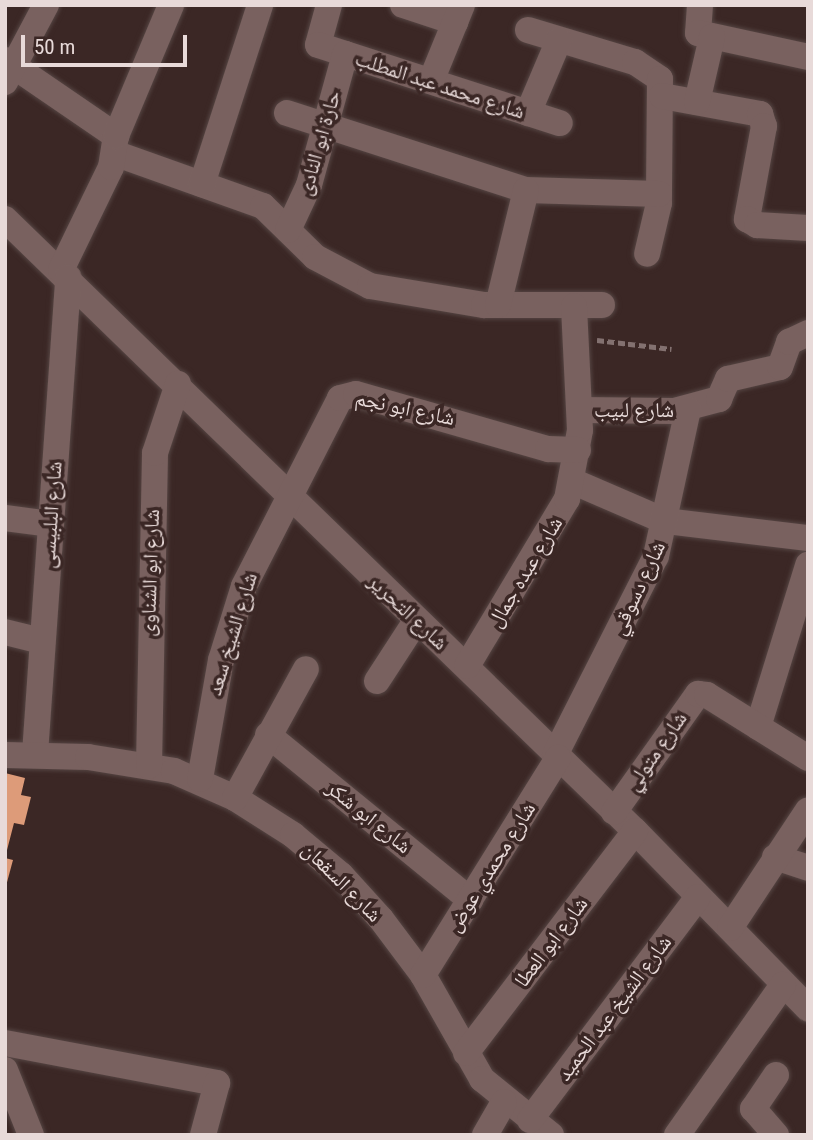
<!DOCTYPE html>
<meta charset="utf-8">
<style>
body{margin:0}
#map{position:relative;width:813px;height:1140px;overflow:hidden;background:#3b2725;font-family:"Roboto Condensed","Noto Naskh Arabic",sans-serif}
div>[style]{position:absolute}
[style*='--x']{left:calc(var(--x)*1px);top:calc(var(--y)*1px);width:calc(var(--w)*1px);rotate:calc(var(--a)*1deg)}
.building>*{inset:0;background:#dd9b79}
.path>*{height:4.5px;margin-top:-2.25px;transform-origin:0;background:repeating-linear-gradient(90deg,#837170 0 7px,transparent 0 10.5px)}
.roads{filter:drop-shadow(0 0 2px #554543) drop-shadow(0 0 2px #554543)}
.street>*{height:26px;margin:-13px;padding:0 13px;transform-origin:13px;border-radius:13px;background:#79615f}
span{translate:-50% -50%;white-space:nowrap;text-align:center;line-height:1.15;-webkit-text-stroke:7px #3b2725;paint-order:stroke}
.street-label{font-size:21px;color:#e8dad9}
.frame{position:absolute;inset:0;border:7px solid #e8dad9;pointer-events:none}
.scale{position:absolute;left:21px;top:35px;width:166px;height:32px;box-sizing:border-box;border:4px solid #e8dad9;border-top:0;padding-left:9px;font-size:21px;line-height:24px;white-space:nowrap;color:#e8dad9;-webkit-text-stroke:5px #3b2725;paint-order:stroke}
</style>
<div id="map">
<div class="building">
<i style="clip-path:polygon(5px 773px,25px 778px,21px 795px,31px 797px,24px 825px,14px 823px,6px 854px)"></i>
<i style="clip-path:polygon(5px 858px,13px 860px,6px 886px,5px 886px)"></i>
</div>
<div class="path">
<i style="--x:597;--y:340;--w:75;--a:6.9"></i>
</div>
<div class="roads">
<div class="street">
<i style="--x:329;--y:5;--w:41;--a:105.4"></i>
<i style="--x:318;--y:45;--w:254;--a:17.9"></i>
<i style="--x:403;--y:5;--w:55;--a:18.1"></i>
<i style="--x:700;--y:5;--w:28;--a:94"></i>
<i style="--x:698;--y:33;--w:113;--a:12.3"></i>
<i style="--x:528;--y:30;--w:112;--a:16.7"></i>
<i style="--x:635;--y:62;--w:30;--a:34"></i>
<i style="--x:660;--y:79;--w:124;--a:90.5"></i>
<i style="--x:659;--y:203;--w:52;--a:103.2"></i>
<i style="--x:5;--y:60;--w:135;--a:34.4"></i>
<i style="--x:431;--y:81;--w:82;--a:-67.8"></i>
<i style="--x:5;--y:82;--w:87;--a:-62"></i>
<i style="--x:662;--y:96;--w:100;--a:10.4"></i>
<i style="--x:760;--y:114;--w:13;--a:72"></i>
<i style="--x:764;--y:126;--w:95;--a:100.4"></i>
<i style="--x:747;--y:219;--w:12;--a:31"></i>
<i style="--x:757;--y:225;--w:51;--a:3.4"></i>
<i style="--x:697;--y:102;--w:67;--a:-77"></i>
<i style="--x:287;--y:113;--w:251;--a:17.9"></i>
<i style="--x:526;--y:190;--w:133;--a:1.7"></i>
<i style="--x:528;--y:113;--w:79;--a:-67"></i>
<i style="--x:114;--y:153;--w:158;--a:19.6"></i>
<i style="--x:263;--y:206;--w:73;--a:44.4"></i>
<i style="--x:315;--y:257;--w:62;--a:27.8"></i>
<i style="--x:370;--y:286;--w:116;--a:9.5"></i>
<i style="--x:484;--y:305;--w:118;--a:0"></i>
<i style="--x:202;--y:184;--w:188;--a:-72"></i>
<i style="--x:5;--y:219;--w:878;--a:44.17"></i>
<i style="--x:635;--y:831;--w:248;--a:45.7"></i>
<i style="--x:288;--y:230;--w:50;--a:-65"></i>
<i style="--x:309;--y:185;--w:136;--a:-74.6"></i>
<i style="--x:61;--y:270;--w:114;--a:-64.1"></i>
<i style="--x:111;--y:167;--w:31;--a:-81"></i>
<i style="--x:116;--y:136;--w:142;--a:-67.2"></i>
<i style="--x:498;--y:305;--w:118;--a:-76.3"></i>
<i style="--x:580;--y:410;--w:94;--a:0.6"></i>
<i style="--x:674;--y:411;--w:47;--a:-14.9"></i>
<i style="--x:719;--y:399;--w:22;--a:-66"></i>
<i style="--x:728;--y:379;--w:53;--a:-13"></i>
<i style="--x:780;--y:367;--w:27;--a:-70"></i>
<i style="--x:789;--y:342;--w:21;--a:-25"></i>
<i style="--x:572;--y:481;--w:101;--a:23.3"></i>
<i style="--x:665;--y:521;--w:144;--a:6.8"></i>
<i style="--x:5;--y:518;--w:45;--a:7.6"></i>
<i style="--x:5;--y:632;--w:38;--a:14"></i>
<i style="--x:467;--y:666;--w:195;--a:-59.1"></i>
<i style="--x:567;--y:499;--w:70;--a:-79.3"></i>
<i style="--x:580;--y:430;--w:124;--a:-92.8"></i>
<i style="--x:377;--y:681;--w:72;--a:-57"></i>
<i style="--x:758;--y:727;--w:170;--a:-72.8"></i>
<i style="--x:268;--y:735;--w:261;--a:39.2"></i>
<i style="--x:35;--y:754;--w:478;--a:-86"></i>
<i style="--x:5;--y:755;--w:83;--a:1.4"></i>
<i style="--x:88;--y:757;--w:87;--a:9.2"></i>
<i style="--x:174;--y:771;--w:67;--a:23.9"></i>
<i style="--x:235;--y:798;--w:69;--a:32.5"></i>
<i style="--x:293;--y:835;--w:62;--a:39.8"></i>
<i style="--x:341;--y:875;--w:59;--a:47.7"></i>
<i style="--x:381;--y:919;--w:70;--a:53.1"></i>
<i style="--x:423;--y:975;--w:120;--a:60.4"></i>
<i style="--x:482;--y:1079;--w:89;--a:39.1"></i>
<i style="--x:555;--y:755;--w:223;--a:-63.1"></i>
<i style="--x:656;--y:556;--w:150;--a:-77.7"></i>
<i style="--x:149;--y:766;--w:313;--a:-88.9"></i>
<i style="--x:155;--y:453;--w:73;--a:-71.6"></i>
<i style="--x:200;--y:779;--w:121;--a:-80"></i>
<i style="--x:221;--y:660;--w:77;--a:-72.7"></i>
<i style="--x:244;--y:586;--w:211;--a:-62.9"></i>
<i style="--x:340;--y:398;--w:16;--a:-14"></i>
<i style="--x:356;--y:394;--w:200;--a:16"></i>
<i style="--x:548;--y:449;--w:30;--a:2"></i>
<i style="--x:235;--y:798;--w:147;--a:-61.2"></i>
<i style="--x:614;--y:812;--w:145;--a:-54.6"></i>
<i style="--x:698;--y:694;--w:9;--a:6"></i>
<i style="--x:707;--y:695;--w:119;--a:32"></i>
<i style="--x:775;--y:857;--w:35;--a:18"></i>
<i style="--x:730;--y:928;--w:141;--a:-56.5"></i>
<i style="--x:423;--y:975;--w:256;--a:-58.1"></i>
<i style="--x:5;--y:1043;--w:216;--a:10.7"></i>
<i style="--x:217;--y:1083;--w:54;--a:105.1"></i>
<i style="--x:466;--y:1053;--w:279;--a:-52.7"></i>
<i style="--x:5;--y:1070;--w:70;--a:68.2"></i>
<i style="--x:530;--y:1120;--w:279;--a:-53"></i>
<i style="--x:485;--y:1135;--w:38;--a:-60"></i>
<i style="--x:677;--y:1135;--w:184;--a:-54.8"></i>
<i style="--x:776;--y:1135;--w:35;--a:-131"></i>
<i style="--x:753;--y:1109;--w:41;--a:-55.9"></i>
</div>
</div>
<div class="street-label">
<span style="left:440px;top:85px;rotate:18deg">شارع محمد عبد المطلب</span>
<span style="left:319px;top:143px;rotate:-74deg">حارة ابو النادى</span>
<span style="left:405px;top:408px;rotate:12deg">شارع ابو نجم</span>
<span style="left:634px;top:410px">شارع لبيب</span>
<span style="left:51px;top:515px;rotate:-86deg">شارع البلبيسى</span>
<span style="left:525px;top:572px;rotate:-59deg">شارع عبده جمال</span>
<span style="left:150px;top:573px;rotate:-88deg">شارع ابو الشناوى</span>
<span style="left:638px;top:588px;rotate:-65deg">شارع دسوقي</span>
<span style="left:408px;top:612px;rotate:43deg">شارع التحرير</span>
<span style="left:232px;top:634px;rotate:-73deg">شارع الشيخ سعد</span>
<span style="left:656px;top:751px;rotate:-55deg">شارع متولي</span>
<span style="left:369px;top:817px;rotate:39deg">شارع ابو شكر</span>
<span style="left:491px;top:867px;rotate:-58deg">شارع محمدي عوض</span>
<span style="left:342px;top:882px;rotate:45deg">شارع السقعان</span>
<span style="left:551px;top:942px;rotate:-53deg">شارع ابو العطا</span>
<span style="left:614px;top:1008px;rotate:-53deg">شارع الشيخ عبد الحميد</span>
</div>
<div class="frame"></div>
<div class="scale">50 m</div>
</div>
